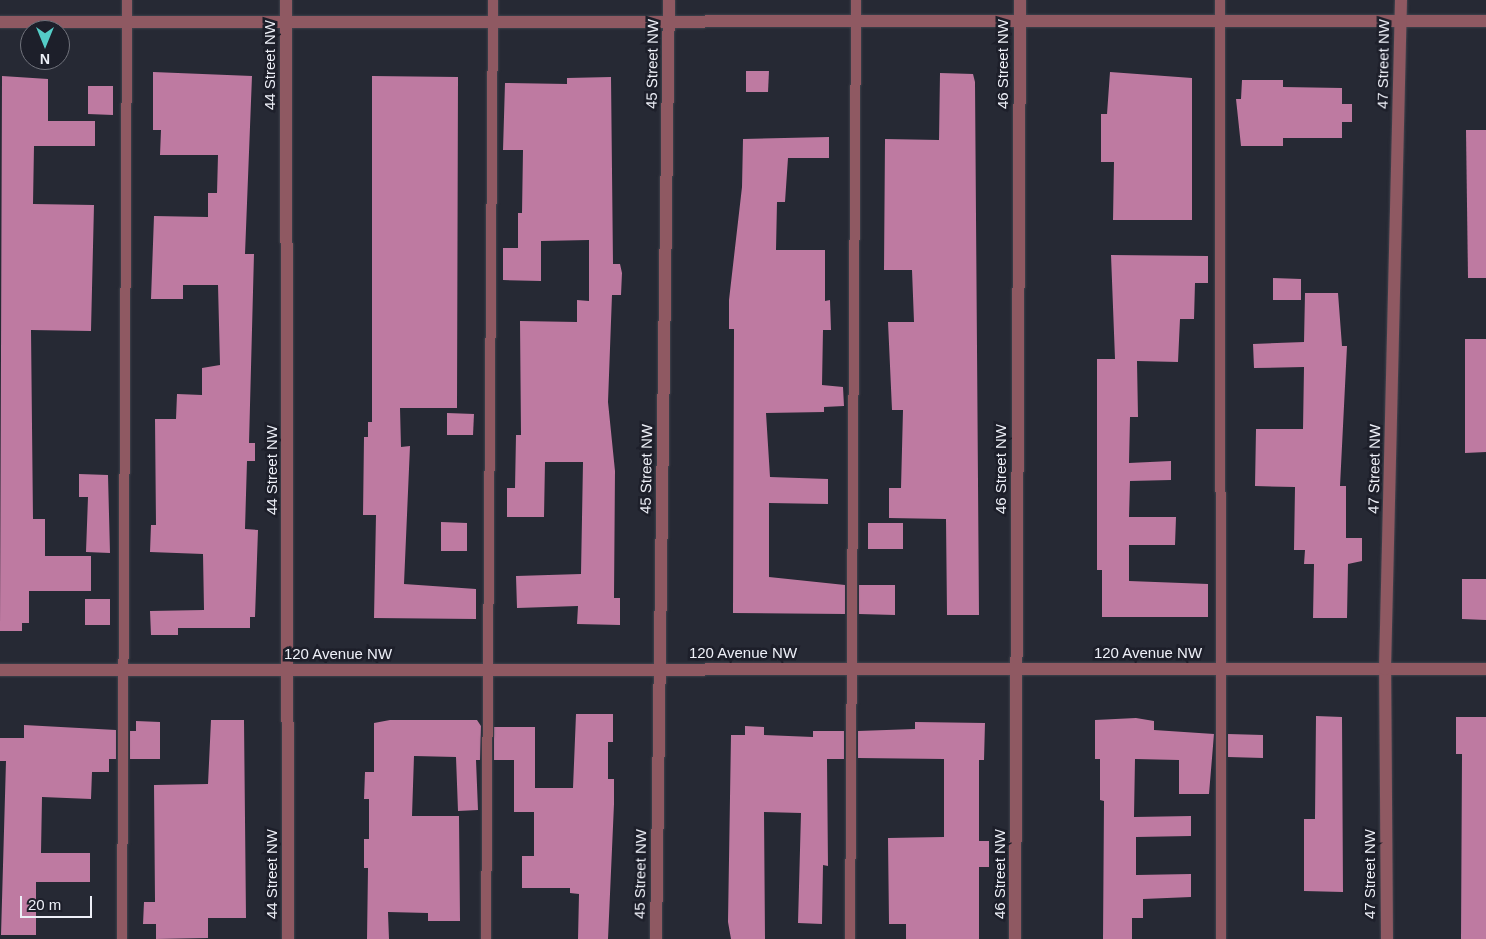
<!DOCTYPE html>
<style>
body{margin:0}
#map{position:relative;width:1486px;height:939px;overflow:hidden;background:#262934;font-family:Helvetica,sans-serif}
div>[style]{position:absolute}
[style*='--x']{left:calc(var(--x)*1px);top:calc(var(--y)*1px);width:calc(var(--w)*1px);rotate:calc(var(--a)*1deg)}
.building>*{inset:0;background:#be7aa1}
.roads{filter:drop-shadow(0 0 1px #42454f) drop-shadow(0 0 1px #42454f)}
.lane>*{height:10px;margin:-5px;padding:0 5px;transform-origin:5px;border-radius:5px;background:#8f5962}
.street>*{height:12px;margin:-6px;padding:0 6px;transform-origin:6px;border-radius:6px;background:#8f5962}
span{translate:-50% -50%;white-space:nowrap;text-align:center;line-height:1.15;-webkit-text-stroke:5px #1d1f2a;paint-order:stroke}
.street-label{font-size:15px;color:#eef0f8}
.north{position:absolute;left:20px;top:20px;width:50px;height:50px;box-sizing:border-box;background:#1d1f2a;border:1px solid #71737c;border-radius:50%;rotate:180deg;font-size:14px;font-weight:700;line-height:20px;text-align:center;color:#eef0f8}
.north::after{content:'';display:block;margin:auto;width:18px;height:22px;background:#54cdc7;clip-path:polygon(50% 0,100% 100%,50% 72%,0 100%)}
.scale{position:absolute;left:20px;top:896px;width:72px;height:22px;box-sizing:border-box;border:2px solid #eef0f8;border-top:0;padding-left:6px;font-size:15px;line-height:18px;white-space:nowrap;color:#eef0f8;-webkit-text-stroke:4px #1d1f2a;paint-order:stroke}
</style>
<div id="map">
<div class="building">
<i style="clip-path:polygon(746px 71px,769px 71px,768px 92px,746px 92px)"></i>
<i style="clip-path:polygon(153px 72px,252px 76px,245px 254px,254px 254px,249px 443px,255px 443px,255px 461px,247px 461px,245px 529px,258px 530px,255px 617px,250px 617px,250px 628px,178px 628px,178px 635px,151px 635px,150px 611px,204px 610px,203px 554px,150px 552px,151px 525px,156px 525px,155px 419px,176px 419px,177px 394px,202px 395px,202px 368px,220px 365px,218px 285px,183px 285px,183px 299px,151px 299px,154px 216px,208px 217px,208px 193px,217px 193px,218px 155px,160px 155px,161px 130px,153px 130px)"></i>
<i style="clip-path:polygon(1110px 72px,1192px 78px,1192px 220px,1113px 220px,1114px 162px,1101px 162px,1101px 114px,1107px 114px)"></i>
<i style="clip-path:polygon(940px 73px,973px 74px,975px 82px,979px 615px,947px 615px,946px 519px,889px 518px,889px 488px,901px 488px,903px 410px,892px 410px,888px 322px,914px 322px,912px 270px,884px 270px,885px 139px,939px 140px)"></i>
<i style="clip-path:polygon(2px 76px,48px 79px,48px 121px,95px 121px,95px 146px,34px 146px,33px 204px,94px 205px,91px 331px,31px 330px,33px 519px,45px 519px,45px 556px,91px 556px,91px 591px,29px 591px,29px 623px,22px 623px,22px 631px,0 631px)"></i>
<i style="clip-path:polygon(372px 76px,458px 77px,457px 408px,400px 408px,401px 447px,410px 446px,404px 584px,476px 589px,476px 619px,374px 618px,376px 515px,363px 515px,364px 437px,368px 437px,368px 422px,372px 422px)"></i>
<i style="clip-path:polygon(611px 77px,613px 264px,620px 264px,622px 273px,621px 295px,612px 295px,608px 402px,615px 471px,614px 598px,620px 598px,620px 625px,577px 624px,578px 606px,517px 608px,516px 576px,581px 574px,583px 462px,545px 462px,544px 517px,507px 517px,507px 488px,515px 488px,516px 435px,521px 435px,520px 321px,577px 322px,577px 300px,589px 301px,589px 240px,541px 241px,541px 281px,503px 280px,503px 248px,518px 248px,518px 213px,522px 213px,523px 150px,503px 150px,505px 83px,567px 84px,567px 78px)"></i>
<i style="clip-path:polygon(1242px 80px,1283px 80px,1283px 87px,1342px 88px,1342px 104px,1352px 104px,1352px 122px,1342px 122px,1342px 138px,1283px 138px,1283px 146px,1241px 146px,1236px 99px,1241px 99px)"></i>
<i style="clip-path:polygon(88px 86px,113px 86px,113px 115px,88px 114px)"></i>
<i style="clip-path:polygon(1466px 130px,1486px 130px,1486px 278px,1468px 278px)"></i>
<i style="clip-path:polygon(829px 137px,829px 158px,788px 158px,785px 202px,777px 202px,776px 250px,825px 250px,825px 301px,830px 300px,831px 330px,823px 330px,822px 385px,843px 387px,844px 406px,824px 407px,824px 412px,766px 413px,770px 477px,828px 479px,828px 504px,769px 503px,769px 577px,845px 585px,845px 614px,733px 613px,734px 329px,729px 329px,729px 300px,742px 187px,743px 139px)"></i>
<i style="clip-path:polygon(1111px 255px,1208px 256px,1208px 283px,1195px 283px,1194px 319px,1180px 319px,1178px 362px,1137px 361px,1138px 417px,1130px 417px,1129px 463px,1171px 461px,1171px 480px,1130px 481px,1129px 517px,1176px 517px,1175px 545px,1129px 545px,1129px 581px,1208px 584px,1208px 617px,1102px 617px,1102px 570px,1097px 570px,1097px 359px,1115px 359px)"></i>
<i style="clip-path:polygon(1273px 278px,1301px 279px,1301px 300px,1273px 300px)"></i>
<i style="clip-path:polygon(1305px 293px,1338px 293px,1342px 346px,1347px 346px,1340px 486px,1346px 486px,1346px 538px,1362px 538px,1362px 561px,1348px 564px,1347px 618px,1313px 618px,1314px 564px,1304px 564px,1305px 550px,1294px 550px,1295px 487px,1255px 486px,1256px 429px,1303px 429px,1304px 367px,1254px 368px,1253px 344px,1304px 342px)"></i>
<i style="clip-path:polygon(1465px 339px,1486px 339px,1486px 452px,1465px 453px)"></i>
<i style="clip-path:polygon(447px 413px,474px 414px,473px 435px,447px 435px)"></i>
<i style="clip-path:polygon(79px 474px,108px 475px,110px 553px,86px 552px,88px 497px,79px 497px)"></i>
<i style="clip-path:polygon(441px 522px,467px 523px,467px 551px,441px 551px)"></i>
<i style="clip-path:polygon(868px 523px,903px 523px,903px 549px,868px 549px)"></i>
<i style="clip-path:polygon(1462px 579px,1486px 579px,1486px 620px,1462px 619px)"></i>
<i style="clip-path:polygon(859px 585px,895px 585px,895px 615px,859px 614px)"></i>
<i style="clip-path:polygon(85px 599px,110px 599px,110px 625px,85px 625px)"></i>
<i style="clip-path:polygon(576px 714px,613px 714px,613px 742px,608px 742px,608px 779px,614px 779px,614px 804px,608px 939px,578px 939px,579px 894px,570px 893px,570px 888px,522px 888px,522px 856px,534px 856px,534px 812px,514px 812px,514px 760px,494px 760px,494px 727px,535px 727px,535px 788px,573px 788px)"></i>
<i style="clip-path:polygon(1316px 716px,1342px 717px,1343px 892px,1304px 891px,1304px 819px,1315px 819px)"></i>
<i style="clip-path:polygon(1456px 717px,1486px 717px,1486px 939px,1461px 939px,1462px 754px,1456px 754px)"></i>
<i style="clip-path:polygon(1136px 718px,1154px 721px,1154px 730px,1214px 734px,1209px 794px,1179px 794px,1179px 760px,1135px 759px,1134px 817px,1191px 816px,1191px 836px,1136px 837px,1136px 875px,1191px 874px,1191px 897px,1143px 899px,1143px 918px,1132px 918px,1132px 939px,1103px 939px,1104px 801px,1100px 800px,1100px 759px,1095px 759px,1095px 720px)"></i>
<i style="clip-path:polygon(211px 720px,244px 720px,246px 918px,208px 918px,208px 938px,156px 939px,156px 924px,143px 924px,144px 902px,155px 902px,154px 785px,208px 784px)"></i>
<i style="clip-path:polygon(390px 720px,477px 720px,481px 726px,480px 760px,476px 760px,478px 810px,458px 811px,456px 757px,414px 756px,412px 816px,459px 816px,460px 921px,428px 921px,428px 913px,388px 912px,389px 939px,367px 939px,368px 868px,364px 868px,364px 839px,369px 839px,369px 799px,364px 799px,365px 772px,374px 772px,374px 723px)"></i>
<i style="clip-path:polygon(136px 721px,160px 722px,160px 759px,130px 759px,130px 731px,136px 731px)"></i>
<i style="clip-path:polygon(915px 722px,985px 723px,984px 760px,979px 760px,979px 841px,989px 841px,989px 867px,979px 867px,979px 939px,906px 939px,906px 924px,889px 924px,888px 838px,944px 837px,944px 759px,858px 758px,858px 731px,915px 729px)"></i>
<i style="clip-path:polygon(24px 725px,116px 730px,116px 759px,109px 759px,109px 772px,92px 772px,91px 799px,42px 797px,41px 853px,90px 853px,90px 882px,36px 882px,36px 935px,1px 935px,6px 761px,0 761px,0 738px,24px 738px)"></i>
<i style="clip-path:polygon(745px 726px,764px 727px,764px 735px,813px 737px,813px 731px,844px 731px,844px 759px,827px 759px,828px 866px,823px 865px,822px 924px,798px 923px,801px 813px,764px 812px,765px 939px,731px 939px,728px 922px,731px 735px,745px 735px)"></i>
<i style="clip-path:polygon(1228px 734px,1263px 735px,1263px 758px,1228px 757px)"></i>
</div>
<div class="roads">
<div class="lane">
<i style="--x:1220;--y:0;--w:939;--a:89.94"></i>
<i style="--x:122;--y:939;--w:939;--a:-89.69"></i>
<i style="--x:486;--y:939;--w:939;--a:-89.57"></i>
<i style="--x:850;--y:939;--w:939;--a:-89.63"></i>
</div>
<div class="street">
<i style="--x:286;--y:0;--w:939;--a:89.88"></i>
<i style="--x:0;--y:22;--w:1486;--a:-0.04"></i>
<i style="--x:0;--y:670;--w:1486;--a:-0.04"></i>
<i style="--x:656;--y:939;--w:939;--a:-89.21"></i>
<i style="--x:1015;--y:939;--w:939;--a:-89.69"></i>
<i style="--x:1387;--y:939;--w:270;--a:-90.4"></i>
<i style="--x:1385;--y:669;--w:669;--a:-88.63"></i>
</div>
</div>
<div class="street-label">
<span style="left:652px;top:64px;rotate:-89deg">45 Street NW</span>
<span style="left:1003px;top:64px;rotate:-90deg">46 Street NW</span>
<span style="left:1383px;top:64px;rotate:-89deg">47 Street NW</span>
<span style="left:270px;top:65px;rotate:-90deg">44 Street NW</span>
<span style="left:646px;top:469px;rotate:-89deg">45 Street NW</span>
<span style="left:1001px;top:469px;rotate:-90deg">46 Street NW</span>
<span style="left:1374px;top:469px;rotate:-89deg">47 Street NW</span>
<span style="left:272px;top:470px;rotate:-90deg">44 Street NW</span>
<span style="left:743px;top:653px">120 Avenue NW</span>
<span style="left:1148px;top:653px">120 Avenue NW</span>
<span style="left:338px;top:654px">120 Avenue NW</span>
<span style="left:272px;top:874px;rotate:-90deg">44 Street NW</span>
<span style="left:640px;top:874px;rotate:-89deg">45 Street NW</span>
<span style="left:1000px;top:874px;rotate:-90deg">46 Street NW</span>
<span style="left:1370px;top:874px;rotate:-90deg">47 Street NW</span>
</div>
<div class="north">N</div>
<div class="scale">20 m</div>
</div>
